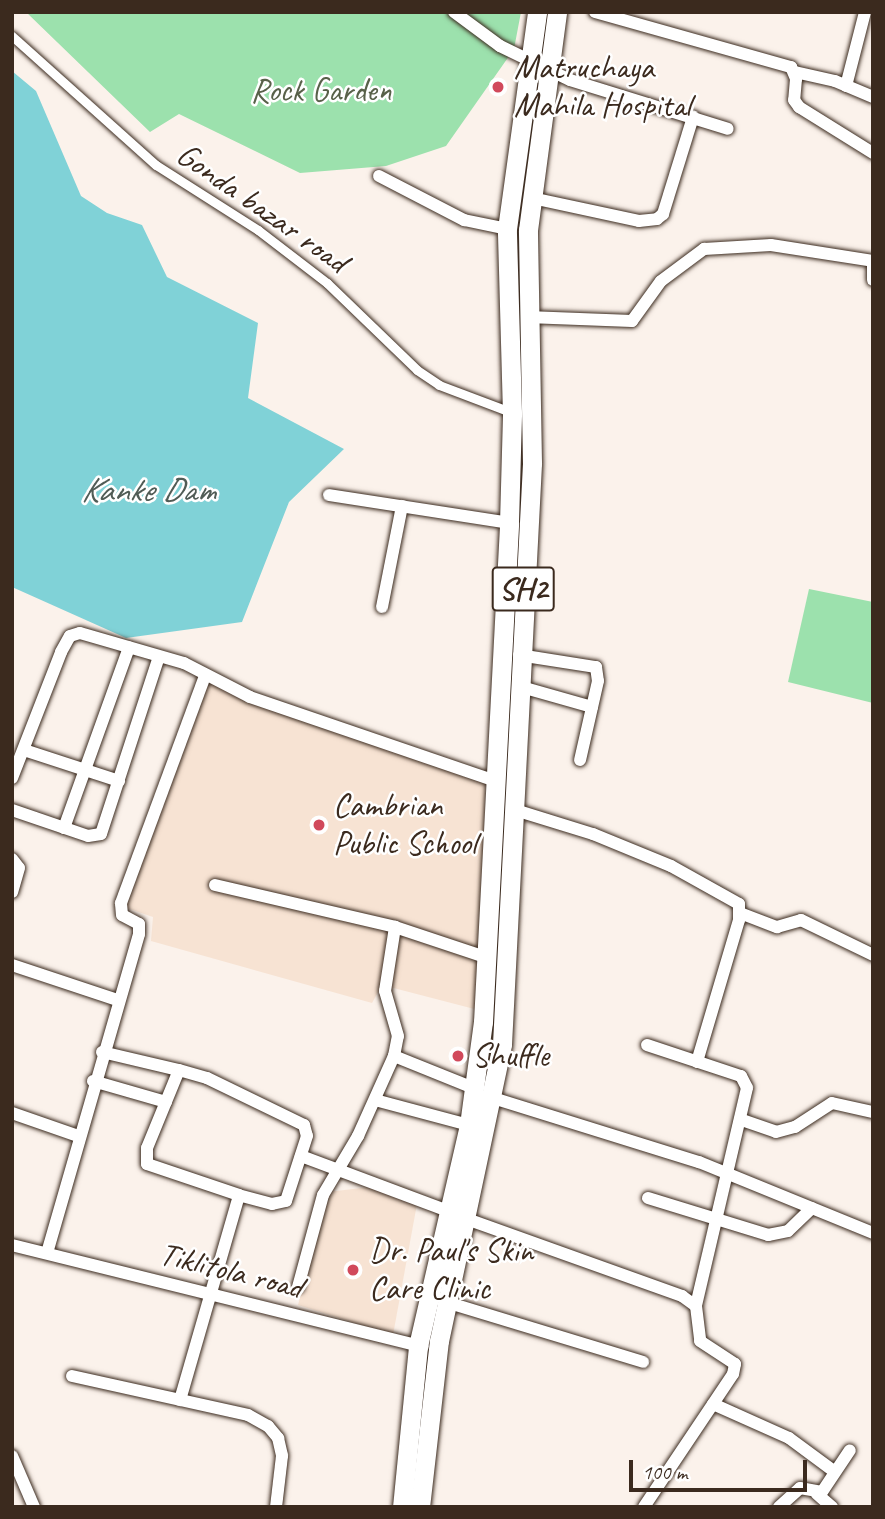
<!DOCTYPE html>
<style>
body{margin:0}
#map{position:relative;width:885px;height:1519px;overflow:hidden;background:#fbf2eb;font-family:Caveat,sans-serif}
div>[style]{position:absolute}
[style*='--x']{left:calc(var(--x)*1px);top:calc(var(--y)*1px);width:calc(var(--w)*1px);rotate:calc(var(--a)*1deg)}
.built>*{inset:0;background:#f7e3d3}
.green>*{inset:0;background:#9ce1ad}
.water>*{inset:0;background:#80d2d7}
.roads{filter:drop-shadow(0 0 2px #3b2a1e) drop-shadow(0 0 2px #3b2a1e)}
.pedestrian>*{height:9px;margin:-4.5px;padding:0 4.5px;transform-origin:4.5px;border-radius:4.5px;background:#fff}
.minor>*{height:12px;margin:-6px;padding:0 6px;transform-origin:6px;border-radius:6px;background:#fff}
.primary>*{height:19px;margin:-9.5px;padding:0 9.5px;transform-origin:9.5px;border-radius:9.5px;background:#fff}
.dots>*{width:19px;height:19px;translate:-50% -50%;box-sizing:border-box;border:4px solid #fff;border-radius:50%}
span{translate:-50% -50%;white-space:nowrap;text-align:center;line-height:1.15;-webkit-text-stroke:5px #fff;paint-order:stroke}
.shield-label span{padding:2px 5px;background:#fff;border:2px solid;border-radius:5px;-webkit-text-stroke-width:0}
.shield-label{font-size:32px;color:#3b2a1e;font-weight:700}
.poi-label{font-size:33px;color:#3b2a1e}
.left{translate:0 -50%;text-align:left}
.park-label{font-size:33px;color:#586149}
.street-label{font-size:33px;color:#3b2a1e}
.water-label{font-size:35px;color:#505c56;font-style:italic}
.frame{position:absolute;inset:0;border:14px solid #3b2a1e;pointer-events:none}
.scale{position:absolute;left:629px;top:1460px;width:178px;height:32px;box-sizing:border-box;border:4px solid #3b2a1e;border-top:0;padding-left:9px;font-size:21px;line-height:24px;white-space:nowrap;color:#3b2a1e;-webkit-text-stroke:5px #fff;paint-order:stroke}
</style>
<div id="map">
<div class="built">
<i style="clip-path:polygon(208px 679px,485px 777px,482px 1011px,382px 985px,372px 1003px,151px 941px,153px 917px,121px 906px)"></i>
<i style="clip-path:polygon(394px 1184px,419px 1193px,393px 1335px,298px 1305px,328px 1192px)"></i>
</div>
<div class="green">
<i style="clip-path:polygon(26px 12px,521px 12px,514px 49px,446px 146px,386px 166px,300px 173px,179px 114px,150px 132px)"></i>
<i style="clip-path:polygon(809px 589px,873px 602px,873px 703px,788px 682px)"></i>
</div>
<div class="water">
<i style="clip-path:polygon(12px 71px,36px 91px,81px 196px,107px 213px,142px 225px,167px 277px,258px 323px,248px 398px,344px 449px,289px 502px,242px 622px,126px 638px,12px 587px)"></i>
</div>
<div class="roads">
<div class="pedestrian">
<i style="--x:12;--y:36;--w:193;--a:41.9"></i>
<i style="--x:156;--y:165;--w:121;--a:32.5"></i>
<i style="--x:258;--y:230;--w:87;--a:37.5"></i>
<i style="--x:327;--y:283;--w:125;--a:44"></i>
<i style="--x:417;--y:370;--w:27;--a:34"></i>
<i style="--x:439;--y:385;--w:79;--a:20.7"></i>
</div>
<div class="minor">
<i style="--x:454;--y:12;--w:57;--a:36.5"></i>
<i style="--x:500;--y:46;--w:78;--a:25.9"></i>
<i style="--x:570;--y:80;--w:165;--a:17.2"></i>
<i style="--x:595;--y:12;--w:204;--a:15.7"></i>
<i style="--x:791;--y:67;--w:13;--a:67"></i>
<i style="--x:796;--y:79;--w:21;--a:95"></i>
<i style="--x:794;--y:100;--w:9;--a:54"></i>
<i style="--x:799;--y:107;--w:87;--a:31.9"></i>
<i style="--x:795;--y:72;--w:41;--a:12.7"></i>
<i style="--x:835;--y:81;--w:41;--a:22.8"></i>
<i style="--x:846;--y:86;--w:76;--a:-75.6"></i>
<i style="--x:379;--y:176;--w:96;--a:27.4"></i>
<i style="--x:464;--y:220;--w:44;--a:11.8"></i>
<i style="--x:532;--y:198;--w:109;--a:12.1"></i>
<i style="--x:639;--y:221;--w:18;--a:-6"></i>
<i style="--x:657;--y:219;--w:8;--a:-40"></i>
<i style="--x:663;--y:214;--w:102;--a:-72.8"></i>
<i style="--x:873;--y:264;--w:16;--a:90"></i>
<i style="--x:527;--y:317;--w:105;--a:2.2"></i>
<i style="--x:632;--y:321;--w:49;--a:-54.1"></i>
<i style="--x:661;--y:281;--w:54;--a:-36.7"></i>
<i style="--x:704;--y:249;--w:67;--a:-3.4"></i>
<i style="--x:771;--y:245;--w:103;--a:8.9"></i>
<i style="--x:329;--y:495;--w:182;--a:8.8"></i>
<i style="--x:382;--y:607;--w:103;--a:-78.8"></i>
<i style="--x:519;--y:655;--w:78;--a:8.9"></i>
<i style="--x:596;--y:667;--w:14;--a:82"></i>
<i style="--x:598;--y:681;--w:81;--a:102.8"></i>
<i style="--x:518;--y:686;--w:77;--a:15.8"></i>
<i style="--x:24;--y:750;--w:100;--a:18.1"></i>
<i style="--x:12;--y:778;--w:135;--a:-68.7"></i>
<i style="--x:61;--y:652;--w:18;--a:-61"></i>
<i style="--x:70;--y:636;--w:10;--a:-17"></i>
<i style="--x:80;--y:633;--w:108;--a:16.1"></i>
<i style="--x:184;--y:663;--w:74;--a:27.3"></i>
<i style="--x:250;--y:697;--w:257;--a:18.9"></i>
<i style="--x:512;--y:809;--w:85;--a:17.2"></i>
<i style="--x:593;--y:834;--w:84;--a:22.3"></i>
<i style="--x:671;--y:866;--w:78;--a:29.2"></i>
<i style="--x:739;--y:904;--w:16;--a:90"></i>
<i style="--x:739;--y:920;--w:148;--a:106.5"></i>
<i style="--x:12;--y:810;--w:80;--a:18.9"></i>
<i style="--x:88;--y:836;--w:13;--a:-9"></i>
<i style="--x:101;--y:834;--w:186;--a:-71.9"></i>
<i style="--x:64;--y:828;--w:192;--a:-70.2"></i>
<i style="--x:12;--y:859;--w:11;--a:52"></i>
<i style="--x:19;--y:868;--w:25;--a:106"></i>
<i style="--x:215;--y:885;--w:185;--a:13.1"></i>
<i style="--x:395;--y:927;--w:95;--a:18.4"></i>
<i style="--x:740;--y:913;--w:40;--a:21"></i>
<i style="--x:777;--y:927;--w:25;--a:-16"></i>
<i style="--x:801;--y:920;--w:80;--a:25.9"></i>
<i style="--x:12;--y:965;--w:111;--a:18.4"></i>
<i style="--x:647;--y:1045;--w:99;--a:18.3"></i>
<i style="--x:741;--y:1076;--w:13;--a:63"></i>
<i style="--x:747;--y:1088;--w:224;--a:103.2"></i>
<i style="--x:102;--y:1052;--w:79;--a:13.2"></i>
<i style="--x:179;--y:1070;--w:29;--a:16"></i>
<i style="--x:207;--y:1078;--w:108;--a:25.9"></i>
<i style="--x:304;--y:1125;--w:11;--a:75"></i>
<i style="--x:307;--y:1136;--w:68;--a:107.9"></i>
<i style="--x:286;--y:1201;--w:14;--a:168"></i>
<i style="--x:272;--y:1204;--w:34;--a:-165"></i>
<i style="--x:239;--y:1195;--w:97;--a:-161.4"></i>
<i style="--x:147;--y:1164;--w:16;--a:-90"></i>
<i style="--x:147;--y:1148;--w:84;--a:-67.7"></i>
<i style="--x:394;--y:1056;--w:88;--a:21.9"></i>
<i style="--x:93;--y:1081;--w:76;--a:16"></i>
<i style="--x:493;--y:1098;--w:216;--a:17.3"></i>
<i style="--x:699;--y:1162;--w:188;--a:22.2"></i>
<i style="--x:375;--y:1100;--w:97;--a:14.9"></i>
<i style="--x:12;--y:1113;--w:70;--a:19.2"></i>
<i style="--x:742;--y:1120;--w:36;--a:19"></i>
<i style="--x:776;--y:1132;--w:20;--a:-15"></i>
<i style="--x:795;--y:1127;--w:44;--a:-33"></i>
<i style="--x:832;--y:1103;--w:42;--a:12.4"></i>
<i style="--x:301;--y:1156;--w:157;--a:20.5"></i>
<i style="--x:648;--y:1198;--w:126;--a:17.1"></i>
<i style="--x:768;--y:1235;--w:20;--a:-11"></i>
<i style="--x:788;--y:1231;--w:33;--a:-44"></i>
<i style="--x:464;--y:1218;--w:232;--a:19.7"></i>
<i style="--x:682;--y:1296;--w:17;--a:36"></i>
<i style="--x:696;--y:1306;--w:35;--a:83"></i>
<i style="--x:700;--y:1341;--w:42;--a:33.3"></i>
<i style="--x:735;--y:1364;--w:10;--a:101"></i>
<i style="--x:733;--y:1374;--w:160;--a:123.8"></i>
<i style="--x:12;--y:1245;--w:423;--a:13.9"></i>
<i style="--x:47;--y:1253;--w:332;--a:-73.9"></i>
<i style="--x:139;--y:934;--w:10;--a:-90"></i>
<i style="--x:139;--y:924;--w:19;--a:-152"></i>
<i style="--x:122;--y:915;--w:12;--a:-95"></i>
<i style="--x:121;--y:903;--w:242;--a:-69.7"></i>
<i style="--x:298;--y:1287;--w:95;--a:-74.8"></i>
<i style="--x:323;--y:1195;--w:69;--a:-59.3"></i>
<i style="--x:358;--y:1136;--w:88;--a:-65.8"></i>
<i style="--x:394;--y:1056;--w:20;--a:-79"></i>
<i style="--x:398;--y:1036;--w:47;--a:-106.1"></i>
<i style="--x:385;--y:991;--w:65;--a:-81.1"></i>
<i style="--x:446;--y:1302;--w:206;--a:16.9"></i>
<i style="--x:72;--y:1376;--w:180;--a:12.5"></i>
<i style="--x:248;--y:1415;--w:23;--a:29"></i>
<i style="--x:268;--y:1426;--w:16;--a:50"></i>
<i style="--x:278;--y:1438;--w:18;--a:77"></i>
<i style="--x:282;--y:1456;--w:51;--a:96.7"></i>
<i style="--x:180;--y:1400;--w:213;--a:-73.9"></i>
<i style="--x:713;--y:1404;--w:83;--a:24.1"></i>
<i style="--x:789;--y:1438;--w:57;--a:36.5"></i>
<i style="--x:12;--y:1456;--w:56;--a:66.7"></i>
<i style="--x:817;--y:1494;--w:20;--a:41"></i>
<i style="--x:779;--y:1507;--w:28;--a:-42"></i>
<i style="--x:800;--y:1488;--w:22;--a:10"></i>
<i style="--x:822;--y:1492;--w:50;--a:-56.3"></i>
</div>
<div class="primary">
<i style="--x:402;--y:1507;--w:162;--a:-84.3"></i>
<i style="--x:418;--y:1346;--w:227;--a:-77"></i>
<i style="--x:469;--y:1125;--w:104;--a:-82.3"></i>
<i style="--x:483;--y:1022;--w:500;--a:-87"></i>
<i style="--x:509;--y:523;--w:110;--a:-88.4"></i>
<i style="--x:512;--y:413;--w:184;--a:-91.6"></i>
<i style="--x:507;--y:229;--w:219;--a:-82.1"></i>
<i style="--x:420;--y:1507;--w:167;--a:-83.5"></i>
<i style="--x:439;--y:1341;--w:304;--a:-78"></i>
<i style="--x:502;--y:1044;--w:582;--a:-87.04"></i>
<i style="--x:532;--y:463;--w:233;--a:-91"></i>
<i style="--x:528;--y:230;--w:220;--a:-82.4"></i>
</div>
</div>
<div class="dots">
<i style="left:498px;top:87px;background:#d1495b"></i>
<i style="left:319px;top:825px;background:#d1495b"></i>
<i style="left:458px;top:1056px;background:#d1495b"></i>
<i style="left:353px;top:1270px;background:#d1495b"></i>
</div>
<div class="shield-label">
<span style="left:523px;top:589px">SH2</span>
</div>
<div class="poi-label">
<span class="left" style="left:514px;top:87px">Matruchaya<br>Mahila Hospital</span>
<span class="left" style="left:333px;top:825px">Cambrian<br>Public School</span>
<span class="left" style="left:472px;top:1056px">Shuffle</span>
<span class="left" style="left:369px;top:1270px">Dr. Paul's Skin<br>Care Clinic</span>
</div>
<div class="park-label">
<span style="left:321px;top:91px">Rock Garden</span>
</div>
<div class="street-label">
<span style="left:262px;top:208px;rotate:35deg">Gonda bazar road</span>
<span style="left:231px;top:1271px;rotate:14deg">Tiklitola road</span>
</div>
<div class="water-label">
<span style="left:148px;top:490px">Kanke Dam</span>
</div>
<div class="frame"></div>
<div class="scale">100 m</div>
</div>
